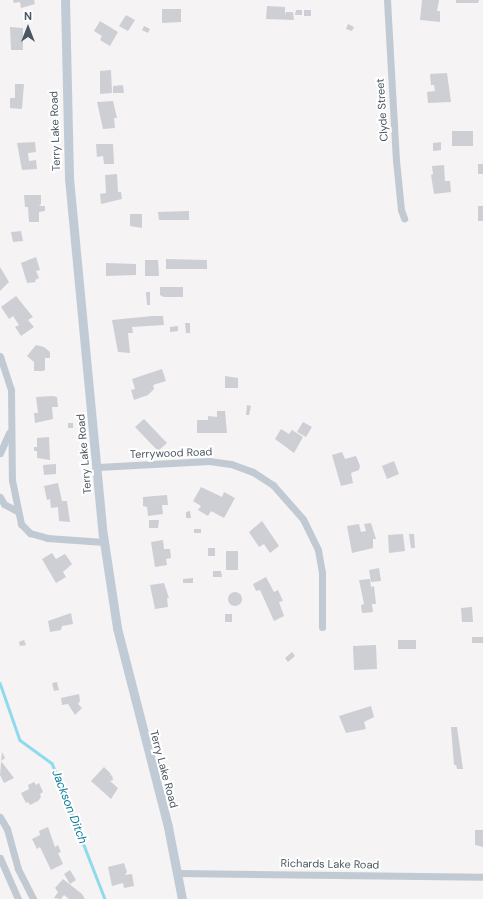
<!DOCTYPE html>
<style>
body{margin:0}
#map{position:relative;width:483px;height:899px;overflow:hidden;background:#f5f3f3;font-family:"DM Sans",sans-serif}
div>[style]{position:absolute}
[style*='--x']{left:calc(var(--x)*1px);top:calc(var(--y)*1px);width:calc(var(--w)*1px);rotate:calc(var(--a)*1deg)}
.stream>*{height:2.5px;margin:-1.25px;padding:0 1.25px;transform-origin:1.25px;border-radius:1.25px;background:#90daee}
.building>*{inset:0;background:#cdcfd5}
.round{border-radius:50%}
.minor>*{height:7px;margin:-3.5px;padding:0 3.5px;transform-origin:3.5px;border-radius:3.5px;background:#c1cad2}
.secondary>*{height:9px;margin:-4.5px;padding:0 4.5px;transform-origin:4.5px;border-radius:4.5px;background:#c1cbd6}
span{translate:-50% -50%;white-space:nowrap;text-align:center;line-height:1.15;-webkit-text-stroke:4px #fff;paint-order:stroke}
.street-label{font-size:11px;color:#4a5661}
.water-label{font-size:12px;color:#0c7c9b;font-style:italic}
.north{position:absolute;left:8px;top:8px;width:40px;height:40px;-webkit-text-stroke:3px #fff;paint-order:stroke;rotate:0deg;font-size:11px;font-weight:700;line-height:16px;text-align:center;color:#4a5661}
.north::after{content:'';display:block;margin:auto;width:14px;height:18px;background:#4a5661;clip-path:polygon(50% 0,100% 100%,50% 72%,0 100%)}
</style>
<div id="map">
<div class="stream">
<i style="--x:0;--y:683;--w:60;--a:70.7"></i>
<i style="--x:20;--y:740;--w:39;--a:36"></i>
<i style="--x:52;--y:763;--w:146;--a:68.7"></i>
</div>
<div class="building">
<i style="clip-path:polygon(13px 0,34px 0,35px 4px,21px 8px,20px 2px,14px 3px)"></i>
<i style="clip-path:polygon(422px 0,439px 0,437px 11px,440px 11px,440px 22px,420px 20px)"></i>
<i style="clip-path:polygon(456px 0,479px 0,478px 3px,456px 3px)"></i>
<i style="clip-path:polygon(267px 6px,285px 7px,285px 15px,286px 12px,293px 12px,294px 20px,266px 19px)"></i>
<i style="clip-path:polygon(162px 9px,181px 9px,181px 22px,162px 23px)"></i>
<i style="clip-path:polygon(296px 10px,302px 10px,302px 15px,295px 15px)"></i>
<i style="clip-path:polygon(304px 10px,311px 10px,311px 16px,304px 16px)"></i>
<i style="clip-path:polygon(126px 15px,135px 20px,128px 31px,119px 26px)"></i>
<i style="clip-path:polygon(100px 21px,118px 32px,110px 46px,100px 40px,102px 36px,94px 31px)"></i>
<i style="clip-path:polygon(348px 24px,354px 27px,352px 31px,346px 29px)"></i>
<i style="clip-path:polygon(144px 26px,150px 29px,148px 33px,142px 30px)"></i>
<i style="clip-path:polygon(10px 27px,23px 28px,23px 50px,11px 50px)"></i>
<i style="clip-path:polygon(111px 70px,112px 93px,100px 94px,100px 71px)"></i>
<i style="clip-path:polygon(447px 73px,451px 102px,428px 103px,427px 92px,435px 91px,434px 85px,431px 85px,430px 74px)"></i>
<i style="clip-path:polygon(15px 84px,24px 84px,22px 109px,10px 108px,10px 98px,15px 98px)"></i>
<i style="clip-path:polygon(123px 85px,124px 93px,113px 93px,113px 86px)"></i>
<i style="clip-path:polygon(113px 101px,117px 118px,114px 118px,115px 128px,103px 129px,97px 102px)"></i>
<i style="clip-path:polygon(452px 131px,473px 131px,473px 146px,452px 146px)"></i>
<i style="clip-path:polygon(35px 142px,36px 152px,28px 153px,29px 161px,36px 160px,37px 169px,22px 170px,17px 143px)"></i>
<i style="clip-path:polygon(441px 142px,441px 150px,433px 151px,433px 143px)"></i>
<i style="clip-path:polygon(96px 144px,113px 144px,114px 164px,104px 164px,103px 156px,97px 157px)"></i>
<i style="clip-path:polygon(478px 164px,483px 164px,483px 174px,478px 174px)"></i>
<i style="clip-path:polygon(444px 165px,445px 181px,450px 181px,451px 192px,434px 194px,431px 175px,433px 174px,432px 166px)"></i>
<i style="clip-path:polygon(117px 174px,118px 192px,121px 192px,122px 199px,101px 204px,100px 194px,106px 193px,105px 175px)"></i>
<i style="clip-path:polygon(24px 195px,41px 195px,41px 204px,39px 206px,45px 206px,45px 211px,39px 212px,39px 222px,29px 222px,28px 207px,25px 207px)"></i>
<i style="clip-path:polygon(478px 206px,483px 206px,483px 221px,478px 221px)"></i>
<i style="clip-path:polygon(189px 211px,189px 220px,159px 220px,158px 212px)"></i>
<i style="clip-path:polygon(130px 214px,142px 214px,142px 228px,130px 226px)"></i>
<i style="clip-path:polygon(21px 231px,23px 241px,13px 242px,11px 232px)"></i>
<i style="clip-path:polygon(36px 257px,40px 270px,36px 271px,39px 278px,35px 280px,36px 282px,27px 283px,21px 263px)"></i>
<i style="clip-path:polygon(166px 259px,207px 260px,207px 269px,166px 269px)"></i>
<i style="clip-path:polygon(145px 260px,158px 260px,159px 276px,145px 276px)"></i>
<i style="clip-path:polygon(106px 263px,136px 264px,136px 275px,106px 276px)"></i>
<i style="clip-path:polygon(0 267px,9px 282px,0 291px)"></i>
<i style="clip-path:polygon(160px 287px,183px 287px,183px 297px,164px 297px,160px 295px)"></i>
<i style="clip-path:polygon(146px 292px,150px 292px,150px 305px,147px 305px)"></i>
<i style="clip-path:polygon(16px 296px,33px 317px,28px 320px,34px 327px,21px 336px,15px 327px,19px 325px,13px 316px,9px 319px,1px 307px)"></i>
<i style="clip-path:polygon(152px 316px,163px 316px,164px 325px,132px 327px,133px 333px,128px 333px,130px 353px,118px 352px,112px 320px)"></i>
<i style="clip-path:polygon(185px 323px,190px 323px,190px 333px,186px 333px)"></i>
<i style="clip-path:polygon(178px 326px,178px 331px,170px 332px,170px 327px)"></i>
<i style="clip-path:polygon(36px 345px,44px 347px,50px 352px,50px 358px,45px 358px,45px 370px,43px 371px,34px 371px,34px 362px,27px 356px)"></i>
<i style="clip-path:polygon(162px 369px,166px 381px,153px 385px,154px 389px,148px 395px,134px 400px,131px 390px,135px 389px,132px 379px)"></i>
<i style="clip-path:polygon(225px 376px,238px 378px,238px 388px,225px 388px)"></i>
<i style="clip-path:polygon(53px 396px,57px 397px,58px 407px,52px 407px,53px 419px,35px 423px,34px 413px,38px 413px,36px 397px)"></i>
<i style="clip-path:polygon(247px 405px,251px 406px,249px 415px,246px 415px)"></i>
<i style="clip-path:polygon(217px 411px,225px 411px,227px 433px,197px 433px,197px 420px,208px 420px,208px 416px,217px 417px)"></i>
<i style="clip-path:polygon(144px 419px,167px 443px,158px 451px,135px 427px)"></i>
<i style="clip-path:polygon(303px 422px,312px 427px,306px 437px,297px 432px)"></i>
<i style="clip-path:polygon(68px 423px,73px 423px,73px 428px,68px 428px)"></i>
<i style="clip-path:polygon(281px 429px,289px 434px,292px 430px,303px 437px,294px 453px,275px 439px)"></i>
<i style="clip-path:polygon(49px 437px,50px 460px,37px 458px,37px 451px,34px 451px,34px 447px,37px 447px,37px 438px)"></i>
<i style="clip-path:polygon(342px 452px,345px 459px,356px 456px,360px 466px,359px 470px,351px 473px,353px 483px,341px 486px,332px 455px)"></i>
<i style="clip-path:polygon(394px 461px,399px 474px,387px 479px,382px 466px)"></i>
<i style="clip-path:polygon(56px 464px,56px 474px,44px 475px,43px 465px)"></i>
<i style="clip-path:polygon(58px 483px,62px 501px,67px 501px,70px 522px,59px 521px,58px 507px,51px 508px,50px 499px,47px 500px,44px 486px)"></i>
<i style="clip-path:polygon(201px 487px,222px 497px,224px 492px,235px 498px,224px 518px,211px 511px,208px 516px,198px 510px,201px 506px,193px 501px)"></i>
<i style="clip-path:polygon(167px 495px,168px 505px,162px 505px,163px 514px,148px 516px,147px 507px,143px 506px,143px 497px)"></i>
<i style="clip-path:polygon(190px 511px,191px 518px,186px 518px,186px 512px)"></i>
<i style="clip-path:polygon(149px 520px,159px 520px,158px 528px,149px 528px)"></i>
<i style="clip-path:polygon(262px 521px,279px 546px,270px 553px,264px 544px,259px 547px,249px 532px)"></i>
<i style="clip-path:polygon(371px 523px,376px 539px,373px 539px,373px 548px,352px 553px,347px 526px,359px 524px,361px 532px,366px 531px,364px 524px)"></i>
<i style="clip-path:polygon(194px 529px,201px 529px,201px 533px,194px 533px)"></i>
<i style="clip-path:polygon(403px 534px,405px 551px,389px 553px,388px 535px)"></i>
<i style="clip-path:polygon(409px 534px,414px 534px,415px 548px,411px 548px)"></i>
<i style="clip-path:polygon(163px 540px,164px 549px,170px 549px,171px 558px,166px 559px,167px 565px,155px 567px,151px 542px)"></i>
<i style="clip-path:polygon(208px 548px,215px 548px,215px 556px,208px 556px)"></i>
<i style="clip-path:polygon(226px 551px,238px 551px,238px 570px,226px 570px)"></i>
<i style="clip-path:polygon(52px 553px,56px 559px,65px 554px,72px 564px,63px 572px,66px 577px,56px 583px,42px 559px)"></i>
<i style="clip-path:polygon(379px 568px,381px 581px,371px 582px,369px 570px)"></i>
<i style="clip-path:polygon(213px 571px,221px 571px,222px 577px,213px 577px)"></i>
<i style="clip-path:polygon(266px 577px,274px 592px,278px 590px,283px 601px,279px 602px,284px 616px,274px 621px,260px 590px,256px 591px,253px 584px)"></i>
<i style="clip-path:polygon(193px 578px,193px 583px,183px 583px,183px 579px)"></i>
<i style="clip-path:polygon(370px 579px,371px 587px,374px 586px,376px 604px,372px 604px,373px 612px,362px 613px,361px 605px,364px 604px,359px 580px)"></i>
<i style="clip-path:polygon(164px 583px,169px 598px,167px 598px,168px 607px,155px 609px,150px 585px)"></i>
<i class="round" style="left:228px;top:592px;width:14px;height:14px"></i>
<i style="clip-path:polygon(472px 607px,473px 622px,462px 622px,461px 608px)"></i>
<i style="clip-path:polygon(71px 613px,73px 624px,62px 626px,61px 630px,50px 632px,48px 621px)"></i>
<i style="clip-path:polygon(225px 614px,232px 614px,232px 622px,225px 622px)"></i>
<i style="clip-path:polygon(472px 637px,483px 637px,483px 643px,472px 643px)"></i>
<i style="clip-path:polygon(24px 640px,26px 645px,20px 646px,19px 642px)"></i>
<i style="clip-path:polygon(398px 640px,416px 640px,416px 649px,398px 649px)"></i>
<i style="clip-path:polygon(376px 645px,377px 669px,354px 670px,353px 646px)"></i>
<i style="clip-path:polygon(292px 652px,295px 656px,288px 662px,285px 658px)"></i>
<i style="clip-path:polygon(57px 682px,59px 690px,54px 691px,52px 683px)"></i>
<i style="clip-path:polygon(79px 694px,80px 701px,78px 704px,82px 708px,75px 715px,68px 704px,62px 705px,61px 698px)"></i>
<i style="clip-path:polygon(371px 706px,374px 717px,364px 722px,366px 729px,346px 733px,339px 716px)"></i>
<i style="clip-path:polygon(451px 727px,457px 727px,463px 769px,457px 769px,456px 765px,454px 765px)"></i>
<i style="clip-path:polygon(2px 752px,5px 758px,1px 761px,14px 778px,4px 783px,0 775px)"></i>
<i style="clip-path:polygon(104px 767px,111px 774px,110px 776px,112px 775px,113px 780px,110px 781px,118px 788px,111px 799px,91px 781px)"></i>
<i style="clip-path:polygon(34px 782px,36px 785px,39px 783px,43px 792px,40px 794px,41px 797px,38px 801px,30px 805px,28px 802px,26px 803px,21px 793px,29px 789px,28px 785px)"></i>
<i style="clip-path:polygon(48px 827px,55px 847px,58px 845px,61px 852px,58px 853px,63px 864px,51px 870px,40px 847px,37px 849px,32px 839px,40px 835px,39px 831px)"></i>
<i style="clip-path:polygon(475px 830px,483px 830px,483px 847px,475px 845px)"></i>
<i style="clip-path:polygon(124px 863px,127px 872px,125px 875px,132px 874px,134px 886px,124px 888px,123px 883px,112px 886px,108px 867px)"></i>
<i style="clip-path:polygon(70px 870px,76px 880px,70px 884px,64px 874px)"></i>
<i style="clip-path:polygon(63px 879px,82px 894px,85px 899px,69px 899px,64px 895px,61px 899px,54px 898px,58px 892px,55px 888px)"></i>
</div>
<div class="minor">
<i style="--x:387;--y:0;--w:160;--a:86.8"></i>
<i style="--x:396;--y:160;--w:50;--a:84.3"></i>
<i style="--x:401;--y:210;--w:9;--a:69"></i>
<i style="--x:0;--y:356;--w:36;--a:72"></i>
<i style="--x:11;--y:390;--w:90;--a:89.4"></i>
<i style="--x:12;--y:480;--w:45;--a:78.4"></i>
<i style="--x:21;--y:524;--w:13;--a:45"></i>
<i style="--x:30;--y:533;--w:18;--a:16"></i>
<i style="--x:47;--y:538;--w:57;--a:4"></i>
<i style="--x:0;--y:453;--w:22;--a:-66"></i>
<i style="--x:98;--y:467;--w:111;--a:-3.1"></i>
<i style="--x:209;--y:461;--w:22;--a:8"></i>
<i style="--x:231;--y:464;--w:23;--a:20"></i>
<i style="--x:253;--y:472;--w:24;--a:33"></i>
<i style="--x:273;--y:485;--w:45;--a:48.6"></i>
<i style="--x:303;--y:519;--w:34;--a:64"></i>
<i style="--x:318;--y:550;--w:22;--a:80"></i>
<i style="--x:322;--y:572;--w:55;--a:90"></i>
<i style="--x:0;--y:497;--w:8;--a:60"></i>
<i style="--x:4;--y:504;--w:15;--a:28"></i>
<i style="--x:0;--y:817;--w:14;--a:60"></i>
<i style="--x:7;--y:829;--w:41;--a:74.6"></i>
<i style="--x:18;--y:869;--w:34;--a:63"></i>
<i style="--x:0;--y:858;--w:45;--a:66.3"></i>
<i style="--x:176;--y:873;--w:307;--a:0.7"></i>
</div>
<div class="secondary">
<i style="--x:65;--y:0;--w:178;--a:88.7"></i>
<i style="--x:69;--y:178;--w:359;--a:84.6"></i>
<i style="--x:103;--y:535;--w:94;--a:81.4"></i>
<i style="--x:117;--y:628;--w:205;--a:75.6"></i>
<i style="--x:168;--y:827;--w:73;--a:79"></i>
</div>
<div class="street-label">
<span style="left:382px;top:110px;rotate:-94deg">Clyde Street</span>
<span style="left:55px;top:131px;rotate:-92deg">Terry Lake Road</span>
<span style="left:171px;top:453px;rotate:-2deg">Terrywood Road</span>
<span style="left:84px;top:454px;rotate:-95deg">Terry Lake Road</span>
<span style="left:164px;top:769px;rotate:75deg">Terry Lake Road</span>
<span style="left:330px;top:864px;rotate:1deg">Richards Lake Road</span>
</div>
<div class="water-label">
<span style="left:69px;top:807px;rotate:69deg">Jackson Ditch</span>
</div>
<div class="north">N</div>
</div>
